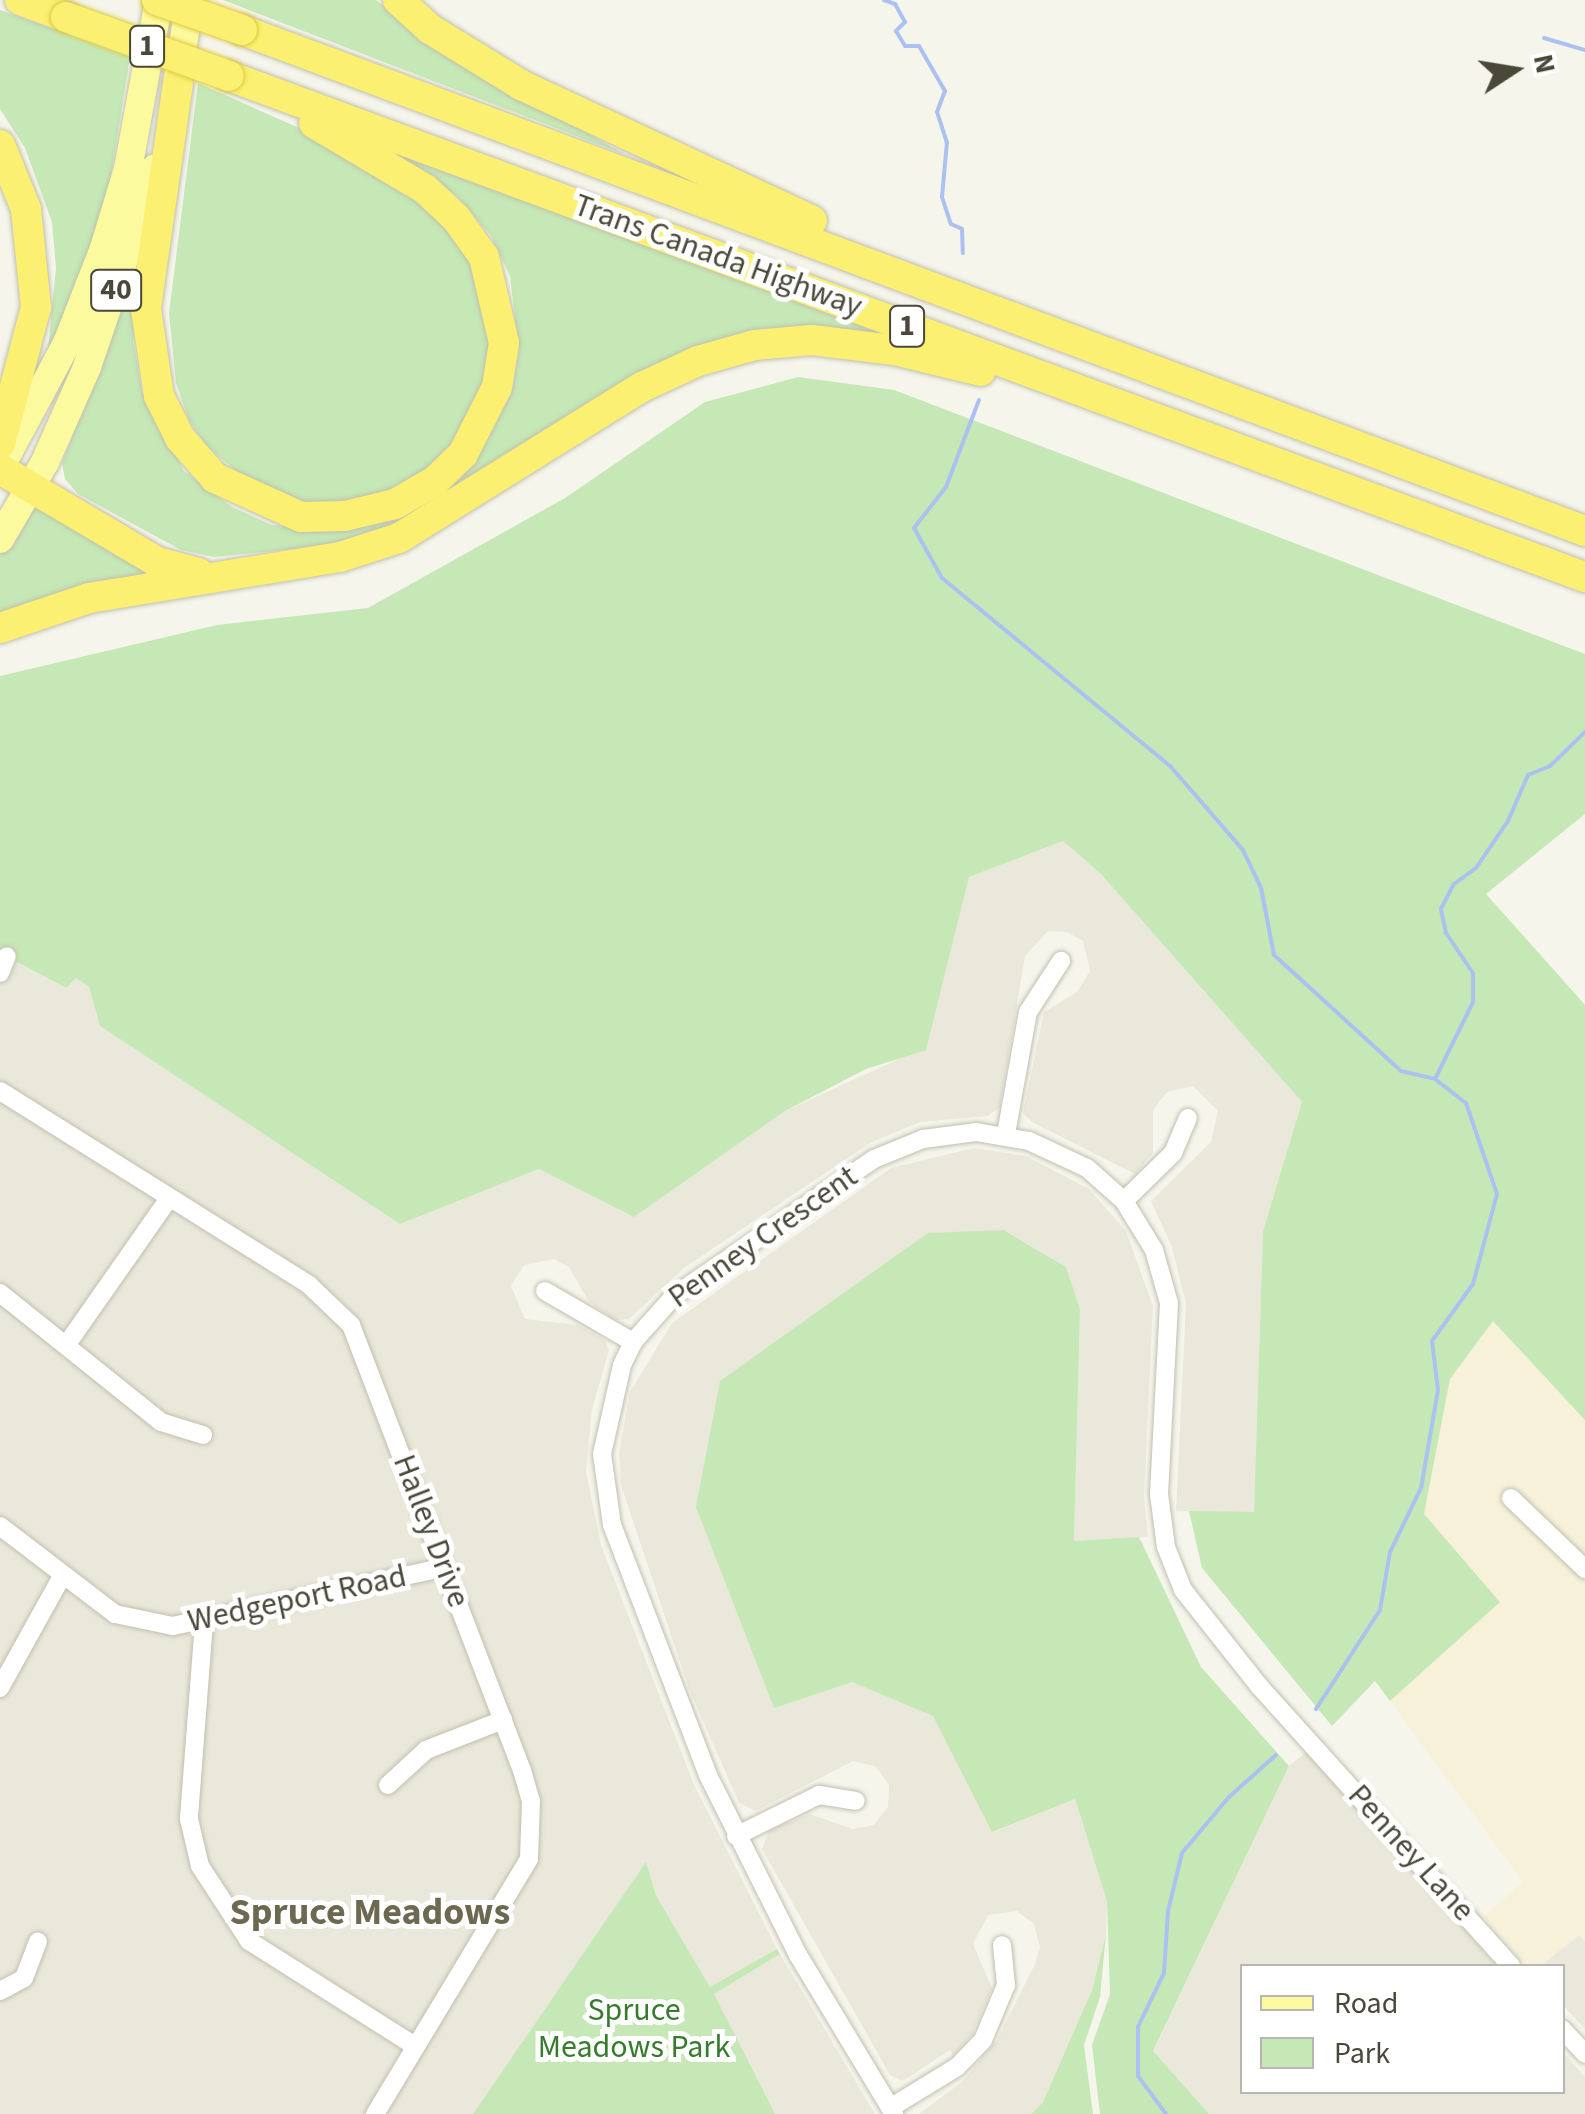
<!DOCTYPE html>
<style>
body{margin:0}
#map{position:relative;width:1585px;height:2114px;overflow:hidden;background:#f6f5ec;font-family:"Source Sans 3",sans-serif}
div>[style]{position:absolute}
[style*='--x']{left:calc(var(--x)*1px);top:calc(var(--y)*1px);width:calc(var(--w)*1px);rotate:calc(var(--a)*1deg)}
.residential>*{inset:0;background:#e9e8da}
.commercial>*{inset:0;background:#f6f1d8}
.green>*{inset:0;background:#c5e8b6}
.stream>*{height:4px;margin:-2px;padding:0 2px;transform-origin:2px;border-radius:2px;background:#abc2f0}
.roads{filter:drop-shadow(0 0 2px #c1c0ae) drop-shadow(0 0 2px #c1c0ae)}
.street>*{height:18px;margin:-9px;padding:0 9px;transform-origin:9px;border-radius:9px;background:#fff}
.primary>*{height:28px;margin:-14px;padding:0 14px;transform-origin:14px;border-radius:14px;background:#fcfa9e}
.highway>*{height:30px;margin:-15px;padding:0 15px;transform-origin:15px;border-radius:15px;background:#fbf071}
.bridges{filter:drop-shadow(0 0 2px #dbca40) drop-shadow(0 0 2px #dbca40)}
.highway-bridge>*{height:30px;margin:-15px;padding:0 15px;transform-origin:15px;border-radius:15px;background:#fbf071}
span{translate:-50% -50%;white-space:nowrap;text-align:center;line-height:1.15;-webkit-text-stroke:10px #fff;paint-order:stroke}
.shield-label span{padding:2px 8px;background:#fff;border:2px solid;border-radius:8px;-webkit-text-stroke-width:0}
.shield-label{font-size:30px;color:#4a4839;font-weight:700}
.street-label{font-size:32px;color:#4a4839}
.park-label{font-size:32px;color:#367c2c}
.quarter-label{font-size:38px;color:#6d6951;font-weight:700}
.legend{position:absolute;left:1240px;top:1964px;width:325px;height:130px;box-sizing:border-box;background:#fff;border:2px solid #b7b6b0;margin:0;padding:12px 18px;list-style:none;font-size:30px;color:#4a4839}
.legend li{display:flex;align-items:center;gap:20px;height:50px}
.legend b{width:50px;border:2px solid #b7b6b0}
.north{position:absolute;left:1465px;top:20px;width:100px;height:100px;-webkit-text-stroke:8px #fff;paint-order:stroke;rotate:78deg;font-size:28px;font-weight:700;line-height:40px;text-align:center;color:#4a4839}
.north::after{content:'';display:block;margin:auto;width:35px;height:45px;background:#4a4839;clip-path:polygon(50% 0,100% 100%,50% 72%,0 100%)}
</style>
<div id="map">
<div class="residential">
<i style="clip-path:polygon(1063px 841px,1100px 873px,1302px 1102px,1263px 1231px,1254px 1513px,1176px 1511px,1186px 1304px,1172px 1247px,1151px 1201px,1211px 1142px,1218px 1111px,1193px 1086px,1167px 1092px,1153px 1110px,1153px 1153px,1135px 1174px,1032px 1122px,1023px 1113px,1044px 1012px,1077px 992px,1090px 971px,1083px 941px,1067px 932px,1048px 931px,1025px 956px,1000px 1107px,988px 1116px,920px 1122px,870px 1143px,684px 1268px,629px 1319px,616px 1320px,589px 1302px,569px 1267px,554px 1259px,524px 1265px,511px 1286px,525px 1319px,578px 1325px,605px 1340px,609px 1350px,592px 1410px,586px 1471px,601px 1545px,694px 1785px,777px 1949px,710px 1987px,656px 1894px,646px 1863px,473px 2114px,0 2114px,0 953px,65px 988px,76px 978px,89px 987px,100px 1026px,400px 1224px,539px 1169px,634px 1217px,785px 1111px,903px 1057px,969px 877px)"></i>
<i style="clip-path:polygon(974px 1148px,1026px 1156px,1089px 1189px,1126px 1231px,1153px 1306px,1144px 1496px,1148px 1537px,1074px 1541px,1080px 1310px,852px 1682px,934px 1716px,993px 1832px,1075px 1799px,1107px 1901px,1106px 1934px,1092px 1990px,1043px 2102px,1031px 2114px,919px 2114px,963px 2081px,997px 2040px,1035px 1964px,1040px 1947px,1034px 1924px,1017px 1911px,988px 1915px,973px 1944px,992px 1988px,972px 2035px,953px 2055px,950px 2050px,903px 2081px,890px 2075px,762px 1849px,769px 1830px,810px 1814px,853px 1829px,874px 1825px,888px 1807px,889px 1785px,875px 1766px,853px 1761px,756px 1811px,739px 1803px,689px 1689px,621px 1485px,619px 1452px,630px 1392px,672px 1323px,891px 1168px)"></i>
<i style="clip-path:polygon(1306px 1752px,1497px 1966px,1242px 1966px,1242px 2092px,1562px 2092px,1563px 2052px,1585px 2077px,1585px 2114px,1209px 2114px,1153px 2052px,1289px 1766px)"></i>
<i style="clip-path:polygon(1579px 1935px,1585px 1941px,1585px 2029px,1563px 2005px,1562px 1966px,1540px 1966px)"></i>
<i style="clip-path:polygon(780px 1954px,875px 2114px,775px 2114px,764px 2097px,714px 1994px)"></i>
</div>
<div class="commercial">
<i style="clip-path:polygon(1585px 1255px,1585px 1941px,1579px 1935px,1540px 1966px,1527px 1966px,1483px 1917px,1523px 1882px,1390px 1701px,1500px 1602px,1424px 1514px,1450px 1379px,1493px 1321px)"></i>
</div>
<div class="green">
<i style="clip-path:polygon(223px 0,376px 0,432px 45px,626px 155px)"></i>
<i style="clip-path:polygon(0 10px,130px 57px,108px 194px,83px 275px,48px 350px,56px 268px,52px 222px,25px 148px,0 109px)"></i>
<i style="clip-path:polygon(198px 83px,371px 160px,460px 234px,494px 308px,489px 374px,458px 437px,408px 488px,343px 505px,304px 503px,250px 483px,206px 445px,189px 420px,176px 383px,169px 313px)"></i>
<i style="clip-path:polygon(379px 142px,692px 258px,893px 338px,748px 333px,682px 351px,429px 513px,341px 544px,214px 557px,181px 550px,78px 494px,65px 479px,62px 463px,151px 233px,133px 339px,142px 392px,184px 471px,232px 507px,272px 525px,313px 528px,471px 464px,512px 392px,519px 351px,510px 276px,491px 236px,457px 196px)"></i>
<i style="clip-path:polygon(798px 377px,894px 390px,1585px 654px,1585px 814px,1486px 894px,1585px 1005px,1585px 1420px,1493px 1321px,1450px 1379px,1424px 1514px,1500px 1602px,1390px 1701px,1375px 1681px,1332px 1726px,1202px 1568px,1189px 1511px,1254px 1512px,1263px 1231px,1302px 1102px,1100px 873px,1063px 841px,969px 877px,926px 1050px,866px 1069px,785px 1111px,634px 1217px,539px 1169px,400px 1224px,100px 1026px,89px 987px,76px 978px,66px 988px,0 953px,0 676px,217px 625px,368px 608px,565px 498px,705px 402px)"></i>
<i style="clip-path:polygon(38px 500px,175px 578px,0 619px,0 552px)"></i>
<i style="clip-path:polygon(1003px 1230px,1066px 1267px,1080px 1310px,1074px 1541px,1139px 1537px,1201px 1667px,1289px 1766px,1153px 2051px,1209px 2114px,1100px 2114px,1092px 2045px,1110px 1994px,1107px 1901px,1075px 1799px,992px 1832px,933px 1716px,852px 1682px,774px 1708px,696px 1507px,720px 1381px,928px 1233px)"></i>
<i style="clip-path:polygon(646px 1862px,656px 1895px,710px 1987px,777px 1949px,780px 1954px,714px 1994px,775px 2114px,473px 2114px)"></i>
<i style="clip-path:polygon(1106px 1934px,1100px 1997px,1084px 2045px,1093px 2114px,1031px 2114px,1043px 2102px,1092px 1990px)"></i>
</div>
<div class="stream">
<i style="--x:884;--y:0;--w:12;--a:20"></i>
<i style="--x:895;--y:4;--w:21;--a:61"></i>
<i style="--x:905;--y:22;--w:13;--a:135"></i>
<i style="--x:896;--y:31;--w:17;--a:59"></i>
<i style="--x:905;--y:46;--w:14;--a:0"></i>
<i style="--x:919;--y:46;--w:52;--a:60"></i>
<i style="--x:945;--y:91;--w:22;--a:111"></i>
<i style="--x:937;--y:112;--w:32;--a:72"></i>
<i style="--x:947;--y:142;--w:55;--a:95.2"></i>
<i style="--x:942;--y:197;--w:28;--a:72"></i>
<i style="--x:951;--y:224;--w:12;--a:24"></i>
<i style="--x:962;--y:229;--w:24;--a:88"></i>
<i style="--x:1544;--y:38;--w:43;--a:16.3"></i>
<i style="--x:979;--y:400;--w:93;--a:110.8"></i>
<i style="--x:946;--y:487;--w:52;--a:128"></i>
<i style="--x:914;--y:528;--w:57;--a:60.8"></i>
<i style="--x:942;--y:578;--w:297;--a:39.5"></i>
<i style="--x:1171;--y:767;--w:110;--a:49.1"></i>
<i style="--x:1243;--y:850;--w:42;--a:64.7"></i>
<i style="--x:1261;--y:888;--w:68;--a:79"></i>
<i style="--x:1274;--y:955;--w:172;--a:42.4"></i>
<i style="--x:1401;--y:1071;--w:35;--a:13"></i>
<i style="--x:1435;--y:1079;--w:39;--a:38"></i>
<i style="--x:1466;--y:1103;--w:96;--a:71.2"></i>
<i style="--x:1497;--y:1194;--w:93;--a:104.9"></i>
<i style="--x:1473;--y:1284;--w:70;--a:125.7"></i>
<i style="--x:1432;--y:1341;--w:49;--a:83"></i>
<i style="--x:1438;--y:1390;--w:99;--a:99.8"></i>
<i style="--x:1421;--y:1488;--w:71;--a:115.8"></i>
<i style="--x:1390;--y:1552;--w:59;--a:99.8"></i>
<i style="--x:1380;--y:1610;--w:118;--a:122.9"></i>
<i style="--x:1435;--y:1079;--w:86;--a:-63.7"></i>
<i style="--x:1473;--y:1002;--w:29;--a:-90"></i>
<i style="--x:1473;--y:973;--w:48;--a:-124"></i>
<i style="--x:1446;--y:933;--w:25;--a:-102"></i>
<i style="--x:1441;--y:909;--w:28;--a:-63"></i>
<i style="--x:1454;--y:884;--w:27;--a:-36"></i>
<i style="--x:1476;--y:868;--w:57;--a:-55.8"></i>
<i style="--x:1508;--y:821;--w:50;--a:-66.5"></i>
<i style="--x:1528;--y:775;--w:24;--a:-22"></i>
<i style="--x:1550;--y:766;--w:49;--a:-44.2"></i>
<i style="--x:1166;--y:2114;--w:47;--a:-126.4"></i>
<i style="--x:1138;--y:2076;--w:49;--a:-90"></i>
<i style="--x:1138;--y:2027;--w:60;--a:-64.3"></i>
<i style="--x:1164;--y:1973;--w:62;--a:-86.3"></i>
<i style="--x:1168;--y:1911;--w:60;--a:-76.4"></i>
<i style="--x:1182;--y:1853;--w:73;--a:-50"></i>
<i style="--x:1229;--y:1797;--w:63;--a:-41.8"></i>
</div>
<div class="roads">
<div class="street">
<i style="--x:0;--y:973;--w:18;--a:-68"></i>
<i style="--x:0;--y:1091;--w:365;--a:32.1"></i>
<i style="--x:309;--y:1285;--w:58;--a:43.6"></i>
<i style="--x:351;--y:1325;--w:477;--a:69"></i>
<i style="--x:522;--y:1770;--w:32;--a:74"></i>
<i style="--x:531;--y:1801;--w:58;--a:92"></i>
<i style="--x:529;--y:1859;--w:298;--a:121.1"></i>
<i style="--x:1006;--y:1134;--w:124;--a:-79.8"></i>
<i style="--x:1028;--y:1012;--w:61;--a:-57.1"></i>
<i style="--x:1124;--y:1201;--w:69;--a:-44.4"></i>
<i style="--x:1173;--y:1153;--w:38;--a:-67"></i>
<i style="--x:545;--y:1291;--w:102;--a:30.1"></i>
<i style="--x:0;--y:1293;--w:206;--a:38.7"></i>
<i style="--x:161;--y:1422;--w:44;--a:17.2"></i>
<i style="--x:67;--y:1344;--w:174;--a:-55"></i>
<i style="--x:1511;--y:1498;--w:103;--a:43.8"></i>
<i style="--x:0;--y:1526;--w:145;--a:37.4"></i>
<i style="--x:115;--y:1614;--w:59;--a:11.7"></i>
<i style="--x:173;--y:1626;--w:278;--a:-12.2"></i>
<i style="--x:204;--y:1622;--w:198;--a:94.4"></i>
<i style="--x:189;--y:1819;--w:48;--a:76.8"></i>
<i style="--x:200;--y:1866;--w:90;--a:56.8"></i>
<i style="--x:249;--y:1941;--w:196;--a:32.3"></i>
<i style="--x:0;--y:1688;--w:128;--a:-61"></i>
<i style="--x:388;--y:1785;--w:52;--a:-42.6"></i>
<i style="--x:426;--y:1750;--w:83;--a:-21.3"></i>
<i style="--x:736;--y:1836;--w:93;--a:-26.3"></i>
<i style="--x:819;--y:1795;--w:37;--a:9"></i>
<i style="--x:0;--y:1991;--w:27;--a:-28"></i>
<i style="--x:24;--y:1978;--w:39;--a:-69"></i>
<i style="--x:1562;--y:2029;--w:34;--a:47"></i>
<i style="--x:890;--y:2108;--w:79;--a:-31.5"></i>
<i style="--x:957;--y:2067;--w:37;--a:-46"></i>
<i style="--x:983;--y:2040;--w:60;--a:-67.3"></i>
<i style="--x:1006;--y:1985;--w:40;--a:-95.7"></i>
<i style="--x:894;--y:2114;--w:186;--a:-121.1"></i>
<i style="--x:798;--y:1955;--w:201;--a:-116.6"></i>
<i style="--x:708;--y:1775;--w:268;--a:-111"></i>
<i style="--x:612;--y:1525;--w:72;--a:-98"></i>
<i style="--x:602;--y:1454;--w:91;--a:-77.3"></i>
<i style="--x:622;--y:1365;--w:25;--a:-64"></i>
<i style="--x:633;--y:1342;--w:62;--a:-48.3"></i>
<i style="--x:674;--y:1296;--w:242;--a:-34.4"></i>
<i style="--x:874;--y:1159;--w:53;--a:-22.2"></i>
<i style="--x:923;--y:1139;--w:53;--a:-7.5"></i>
<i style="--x:976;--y:1132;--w:54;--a:9.6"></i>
<i style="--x:1029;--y:1141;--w:64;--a:25"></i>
<i style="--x:1087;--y:1168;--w:50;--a:41.7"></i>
<i style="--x:1124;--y:1201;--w:57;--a:58.5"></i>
<i style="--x:1154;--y:1250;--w:55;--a:74.2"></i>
<i style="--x:1169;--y:1303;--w:191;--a:93"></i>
<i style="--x:1159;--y:1494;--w:53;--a:82.5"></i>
<i style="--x:1166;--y:1547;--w:46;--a:68.4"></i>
<i style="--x:1183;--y:1590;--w:122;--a:51.6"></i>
<i style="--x:1259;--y:1686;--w:377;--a:48"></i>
</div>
<div class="primary">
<i style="--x:178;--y:78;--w:79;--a:-81.3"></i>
<i style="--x:0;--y:468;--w:142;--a:-61.8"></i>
<i style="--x:67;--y:343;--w:102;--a:-68.7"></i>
<i style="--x:104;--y:248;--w:83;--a:-73.1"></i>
<i style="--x:128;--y:169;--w:172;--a:-79.6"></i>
<i style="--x:0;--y:539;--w:89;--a:-59.7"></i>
<i style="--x:45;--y:462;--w:104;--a:-66.1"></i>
<i style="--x:87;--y:367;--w:210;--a:-71.1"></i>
</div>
<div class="highway">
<i style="--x:20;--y:0;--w:49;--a:20.3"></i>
<i style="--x:398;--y:0;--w:43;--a:42.2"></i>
<i style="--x:430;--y:29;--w:107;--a:31.6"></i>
<i style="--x:521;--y:85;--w:321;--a:25"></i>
<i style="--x:242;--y:30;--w:1433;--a:20.46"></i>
<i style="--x:229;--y:76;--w:1446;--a:20.28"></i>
<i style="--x:178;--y:83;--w:228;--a:98.1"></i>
<i style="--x:146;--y:309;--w:88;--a:81.5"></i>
<i style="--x:159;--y:396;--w:47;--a:63.4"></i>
<i style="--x:180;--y:438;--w:53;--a:48.8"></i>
<i style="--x:215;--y:478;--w:94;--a:24.4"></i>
<i style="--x:301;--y:517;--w:44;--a:-1.3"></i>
<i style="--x:345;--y:516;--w:51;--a:-13.5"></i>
<i style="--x:395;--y:504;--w:46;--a:-29.9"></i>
<i style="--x:435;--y:481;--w:39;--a:-44"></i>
<i style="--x:463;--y:454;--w:75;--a:-63.1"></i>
<i style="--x:497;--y:387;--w:45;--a:-81"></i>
<i style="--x:504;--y:343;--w:88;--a:-103.1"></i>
<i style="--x:484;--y:257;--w:48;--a:-125.7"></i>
<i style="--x:456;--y:218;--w:42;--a:-136.9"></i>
<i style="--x:425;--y:189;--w:129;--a:-149.3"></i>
<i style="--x:0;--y:145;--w:69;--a:67.9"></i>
<i style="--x:26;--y:209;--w:99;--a:84.2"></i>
<i style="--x:36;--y:307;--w:141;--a:104.8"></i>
<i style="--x:0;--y:469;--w:182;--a:30.6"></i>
<i style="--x:157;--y:562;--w:43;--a:14.7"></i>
<i style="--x:0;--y:628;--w:94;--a:-18.6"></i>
<i style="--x:89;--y:598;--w:254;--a:-9.3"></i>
<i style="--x:340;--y:557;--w:62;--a:-17.9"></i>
<i style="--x:399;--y:538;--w:286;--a:-31.9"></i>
<i style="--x:642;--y:387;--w:62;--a:-24.9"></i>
<i style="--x:698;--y:361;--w:59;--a:-15.7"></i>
<i style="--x:755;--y:345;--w:57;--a:-5"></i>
<i style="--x:812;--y:340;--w:83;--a:7"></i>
<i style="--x:894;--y:350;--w:89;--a:13.6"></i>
</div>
</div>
<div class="bridges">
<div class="highway-bridge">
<i style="--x:157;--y:0;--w:90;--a:19.4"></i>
<i style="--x:66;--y:17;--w:173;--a:19.9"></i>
</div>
</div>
<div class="shield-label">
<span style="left:147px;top:46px">1</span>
<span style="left:116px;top:290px">40</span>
<span style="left:907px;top:326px">1</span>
</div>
<div class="street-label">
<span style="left:718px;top:256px;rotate:20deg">Trans Canada Highway</span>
<span style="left:763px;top:1237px;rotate:-35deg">Penney Crescent</span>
<span style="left:431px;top:1531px;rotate:69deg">Halley Drive</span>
<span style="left:297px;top:1599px;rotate:-12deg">Wedgeport Road</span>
<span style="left:1411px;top:1853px;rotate:48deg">Penney Lane</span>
</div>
<div class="park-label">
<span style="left:634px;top:2029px">Spruce<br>Meadows Park</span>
</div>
<div class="quarter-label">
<span style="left:370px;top:1913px">Spruce Meadows</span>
</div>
<ul class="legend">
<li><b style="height:12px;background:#fcfa9e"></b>Road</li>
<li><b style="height:28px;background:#c5e8b6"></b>Park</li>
</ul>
<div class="north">N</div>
</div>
